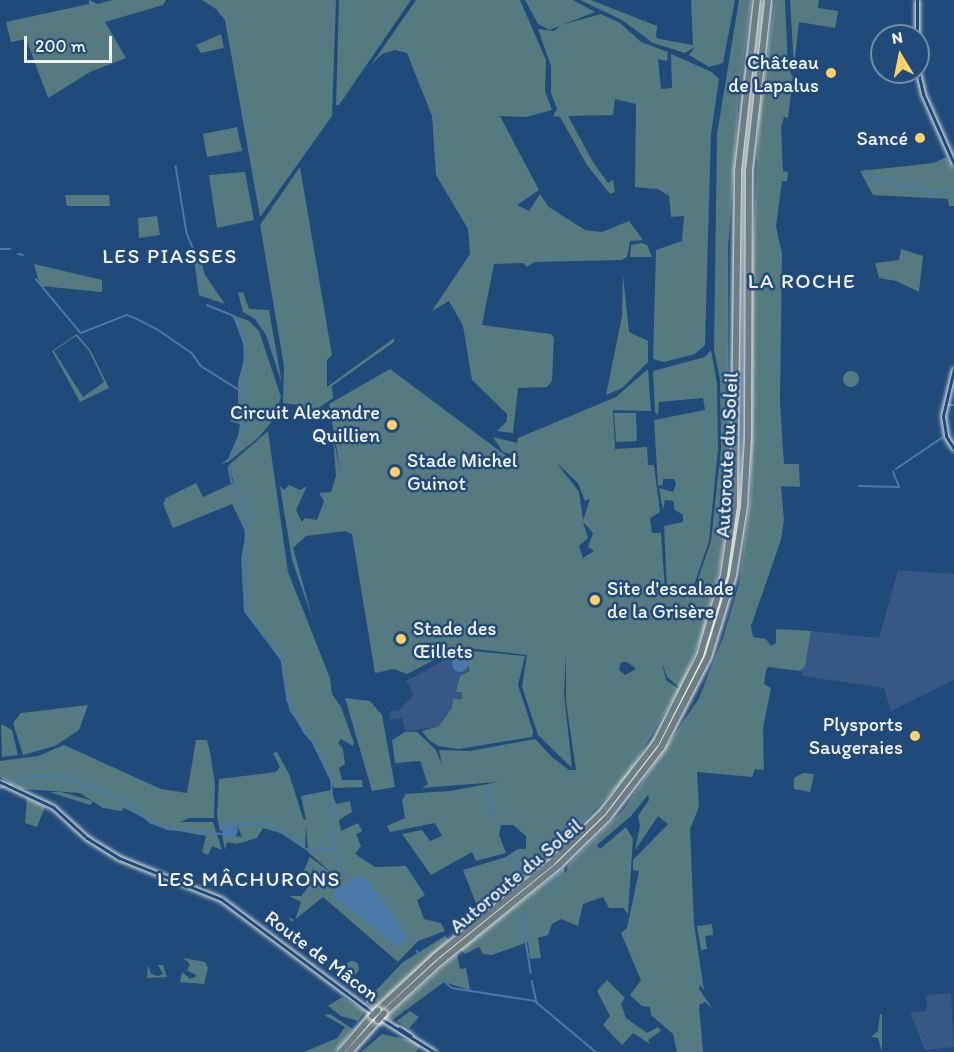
<!DOCTYPE html>
<meta charset="utf-8">
<style>
body{margin:0}
#map{position:relative;width:954px;height:1052px;overflow:hidden;background:#1f4a7a;font-family:Itim,sans-serif}
div>[style]{position:absolute}
[style*='--x']{left:calc(var(--x)*1px);top:calc(var(--y)*1px);width:calc(var(--w)*1px);rotate:calc(var(--a)*1deg)}
.built>*{inset:0;background:#375784}
.green>*{inset:0;background:#557a80}
.round{border-radius:50%}
.water>*{inset:0;background:#4b79a7}
.stream>*{height:1.5px;margin:-0.75px;padding:0 0.75px;transform-origin:0.75px;border-radius:0.75px;background:#4b79a7}
.roads{filter:drop-shadow(0 0 2px #f4f1e8) drop-shadow(0 0 2px #f4f1e8)}
.tertiary>*{height:3px;margin:-1.5px;padding:0 1.5px;transform-origin:1.5px;border-radius:1.5px;background:#1f4a7a}
.motorway>*{height:6px;margin:-3px;padding:0 3px;transform-origin:3px;border-radius:3px;background:#6c7e84}
.bridges{filter:drop-shadow(0 0 2px #f4f1e8) drop-shadow(0 0 2px #f4f1e8)}
.motorway-bridge>*{height:6px;margin:-3px;padding:0 3px;transform-origin:3px;border-radius:3px;background:#6c7e84}
.dots>*{width:16px;height:16px;translate:-50% -50%;box-sizing:border-box;border:3px solid #1f4a7a;border-radius:50%}
span{translate:-50% -50%;white-space:nowrap;text-align:center;line-height:1.15;-webkit-text-stroke:5px #1f4a7a;paint-order:stroke}
.poi-label{font-size:20px;color:#f4f1e8}
.right{translate:-100% -50%;text-align:right}
.left{translate:0 -50%;text-align:left}
.street-label{font-size:20px;color:#f4f1e8}
.neighbourhood-label{font-size:21px;color:#f4f1e8;letter-spacing:1.5px}
.north{position:absolute;left:870px;top:24px;width:60px;height:60px;box-sizing:border-box;background:#1f4a7a;border:2px solid #748da6;border-radius:50%;rotate:350deg;font-size:16px;font-weight:700;line-height:24px;text-align:center;color:#f4f1e8}
.north::after{content:'';display:block;margin:auto;width:21px;height:27px;background:#ffd166;clip-path:polygon(50% 0,100% 100%,50% 72%,0 100%)}
.scale{position:absolute;left:24px;top:36px;width:88px;height:27px;box-sizing:border-box;border:3px solid #f4f1e8;border-top:0;padding-left:8px;font-size:18px;line-height:21px;white-space:nowrap;color:#f4f1e8;-webkit-text-stroke:4px #1f4a7a;paint-order:stroke}
</style>
<div id="map">
<div class="built">
<i style="clip-path:polygon(898px 570px,954px 574px,954px 680px,891px 711px,884px 688px,803px 676px,800px 668px,805px 666px,811px 631px,879px 638px)"></i>
<i style="clip-path:polygon(461px 651px,470px 671px,456px 692px,462px 692px,462px 699px,453px 699px,453px 708px,439px 726px,405px 732px,402px 718px,389px 720px,390px 711px,399px 710px,414px 695px,406px 681px)"></i>
<i style="clip-path:polygon(951px 993px,954px 1047px,925px 1050px,910px 1012px,927px 1011px,926px 995px)"></i>
</div>
<div class="green">
<i style="clip-path:polygon(89px 0,98px 4px,112px 0,166px 0,163px 5px,105px 22px,126px 58px,90px 72px,48px 98px,26px 39px,11px 42px,6px 22px,89px 4px)"></i>
<i style="clip-path:polygon(202px 0,336px 0,332px 116px,260px 217px,225px 20px,216px 9px)"></i>
<i style="clip-path:polygon(339px 0,411px 0,339px 105px,336px 105px)"></i>
<i style="clip-path:polygon(416px 0,520px 0,546px 60px,545px 91px,552px 110px,526px 117px,500px 116px,539px 190px,517px 205px,529px 211px,540px 194px,549px 207px,585px 230px,602px 232px,629px 221px,643px 240px,630px 241px,627px 257px,621px 260px,534px 262px,527px 267px,523px 263px,494px 264px,482px 325px,551px 334px,554px 338px,552px 381px,547px 387px,518px 388px,513px 433px,497px 431px,507px 421px,507px 414px,472px 380px,463px 326px,449px 301px,432px 311px,470px 254px,468px 229px,436px 175px,432px 116px,407px 53px,395px 50px,382px 54px,371px 65px)"></i>
<i style="clip-path:polygon(525px 0,573px 0,595px 12px,549px 30px,538px 24px)"></i>
<i style="clip-path:polygon(580px 0,591px 0,657px 26px,656px 37px,659px 39px,693px 45px,691px 0,735px 0,723px 63px,709px 67px,689px 55px,695px 47px,685px 53px,653px 43px,622px 20px)"></i>
<i style="clip-path:polygon(evenodd,739px 0,751px 0,739px 96px,728px 247px,729px 499px,721px 562px,703px 633px,680px 688px,667px 677px,662px 663px,666px 680px,679px 689px,627px 776px,548px 859px,455px 934px,479px 911px,463px 870px,506px 857px,518px 849px,526px 849px,526px 836px,513px 825px,501px 825px,499px 835px,506px 853px,476px 861px,472px 852px,431px 875px,402px 834px,422px 830px,430px 841px,442px 836px,435px 823px,390px 832px,387px 826px,405px 818px,402px 800px,406px 794px,403px 794px,450px 791px,498px 782px,422px 788px,428px 784px,420px 761px,395px 763px,392px 740px,405px 732px,417px 732px,436px 750px,442px 765px,439px 750px,470px 751px,535px 739px,553px 758px,569px 770px,576px 770px,566px 702px,566px 654px,564px 693px,572px 768px,538px 735px,522px 687px,527px 655px,459px 647px,407px 674px,394px 669px,375px 673px,352px 534px,345px 531px,306px 536px,293px 548px,313px 620px,292px 560px,280px 486px,284px 490px,289px 485px,300px 490px,307px 486px,296px 510px,302px 522px,305px 518px,317px 520px,324px 501px,319px 493px,331px 492px,336px 476px,333px 437px,341px 474px,329px 404px,390px 369px,517px 464px,519px 456px,503px 452px,493px 437px,517px 443px,518px 438px,616px 397px,648px 369px,651px 411px,613px 410px,615px 449px,647px 447px,648px 465px,654px 465px,660px 512px,650px 518px,652px 533px,661px 533px,665px 589px,677px 595px,695px 588px,711px 541px,721px 449px,720px 379px,714px 350px,717px 134px,739px 0,557px 463px,578px 483px,585px 501px,590px 499px,583px 520px,579px 492px,557px 463px,739px 0,583px 522px,593px 533px,588px 547px,594px 551px,583px 558px,579px 546px,588px 538px,583px 522px,739px 0,627px 662px,636px 669px,625px 675px,619px 670px,621px 662px,627px 662px)"></i>
<i style="clip-path:polygon(775px 0,785px 0,788px 68px,793px 77px,788px 118px,784px 117px,781px 127px,783px 171px,788px 172px,787px 181px,782px 181px,776px 226px,782px 254px,780px 402px,784px 464px,799px 464px,800px 487px,781px 486px,784px 519px,781px 540px,751px 626px,753px 637px,766px 639px,771px 646px,776px 643px,776px 629px,811px 631px,805px 666px,800px 671px,768px 667px,766px 670px,764px 684px,771px 688px,763px 728px,764px 770px,755px 769px,752px 777px,697px 772px,699px 807px,690px 829px,694px 924px,704px 990px,700px 985px,699px 989px,713px 1009px,705px 1002px,699px 1005px,703px 1052px,677px 1052px,673px 1034px,651px 1015px,650px 1007px,642px 1006px,630px 995px,641px 980px,621px 933px,627px 928px,639px 871px,633px 870px,633px 860px,668px 824px,658px 816px,635px 850px,640px 826px,638px 816px,649px 800px,648px 795px,631px 816px,597px 845px,600px 849px,626px 827px,633px 839px,628px 914px,623px 908px,609px 908px,603px 897px,583px 904px,578px 926px,561px 919px,552px 924px,548px 935px,538px 938px,541px 958px,530px 959px,528px 942px,492px 955px,483px 954px,479px 947px,465px 954px,461px 950px,563px 869px,566px 873px,568px 865px,623px 810px,698px 700px,723px 638px,739px 584px,751px 492px,752px 271px,759px 114px)"></i>
<i style="clip-path:polygon(790px 0,819px 0,818px 8px,838px 11px,835px 28px,799px 22px,794px 68px)"></i>
<i style="clip-path:polygon(601px 14px,620px 23px,641px 42px,668px 52px,667px 61px,658px 59px,661px 89px,672px 88px,671px 54px,712px 72px,719px 79px,711px 134px,705px 345px,695px 354px,664px 362px,653px 359px,656px 250px,682px 241px,684px 216px,671px 217px,669px 196px,658px 189px,635px 187px,636px 104px,615px 99px,613px 115px,568px 116px,593px 162px,608px 183px,613px 180px,615px 192px,610px 194px,587px 165px,560px 117px,553px 116px,557px 109px,551px 93px,551px 66px,538px 29px,554px 31px,561px 25px)"></i>
<i style="clip-path:polygon(221px 34px,224px 48px,201px 53px,196px 45px)"></i>
<i style="clip-path:polygon(237px 127px,242px 151px,207px 157px,203px 134px)"></i>
<i style="clip-path:polygon(946px 157px,954px 170px,954px 206px,949px 206px,948px 199px,873px 195px,860px 171px,934px 163px)"></i>
<i style="clip-path:polygon(300px 167px,332px 355px,327px 360px,327px 387px,394px 338px,394px 342px,332px 386px,333px 398px,306px 417px,298px 405px,283px 403px,284px 366px,260px 225px)"></i>
<i style="clip-path:polygon(245px 172px,254px 220px,217px 228px,209px 175px)"></i>
<i style="clip-path:polygon(65px 195px,109px 195px,110px 206px,67px 206px)"></i>
<i style="clip-path:polygon(157px 216px,160px 235px,139px 238px,138px 218px)"></i>
<i style="clip-path:polygon(642px 243px,647px 245px,652px 257px,630px 257px,631px 245px)"></i>
<i style="clip-path:polygon(901px 249px,923px 256px,919px 292px,896px 281px,879px 278px,875px 263px,899px 260px)"></i>
<i style="clip-path:polygon(200px 256px,205px 275px,225px 304px,199px 295px,194px 260px)"></i>
<i style="clip-path:polygon(34px 264px,102px 280px,102px 292px,40px 286px)"></i>
<i style="clip-path:polygon(623px 275px,629px 332px,648px 341px,648px 362px,622px 388px,606px 395px,622px 316px)"></i>
<i style="clip-path:polygon(243px 292px,249px 309px,269px 310px,282px 384px,266px 335px,255px 319px,243px 312px,238px 293px)"></i>
<i style="clip-path:polygon(205px 304px,249px 321px,259px 331px,281px 397px,273px 420px,259px 437px,228px 462px,221px 464px,228px 459px,238px 437px,240px 424px,230px 421px,238px 414px,238px 381px,246px 352px,233px 316px)"></i>
<i style="clip-path:polygon(evenodd,77px 334px,91px 351px,109px 388px,80px 402px,52px 351px,77px 334px,76px 336px,89px 351px,104px 382px,83px 397px,54px 351px,76px 336px)"></i>
<i style="clip-path:polygon(711px 350px,717px 384px,718px 449px,709px 541px,694px 585px,673px 593px,667px 587px,664px 526px,683px 522px,683px 515px,674px 509px,674px 501px,665px 500px,663px 510px,659px 488px,673px 492px,676px 484px,674px 479px,663px 479px,663px 485px,658px 486px,654px 420px,705px 410px,703px 398px,659px 402px,658px 415px,655px 412px,653px 371px,705px 357px)"></i>
<i class="round" style="left:843px;top:371px;width:16px;height:16px"></i>
<i style="clip-path:polygon(614px 413px,636px 413px,637px 441px,616px 442px)"></i>
<i style="clip-path:polygon(268px 431px,288px 572px,330px 678px,332px 694px,341px 707px,354px 743px,353px 746px,341px 739px,338px 743px,343px 749px,345px 764px,339px 768px,342px 780px,362px 780px,363px 787px,334px 788px,311px 741px,289px 710px,282px 661px,244px 611px,241px 559px,246px 533px,232px 504px,173px 528px,163px 504px,166px 498px,196px 483px,203px 497px,231px 484px,235px 488px,229px 465px)"></i>
<i style="clip-path:polygon(462px 650px,525px 656px,518px 685px,533px 731px,532px 737px,459px 749px,438px 746px,428px 739px,422px 731px,439px 726px,452px 708px,453px 699px,462px 699px,462px 692px,456px 692px,460px 676px,470px 671px)"></i>
<i style="clip-path:polygon(345px 698px,370px 701px,382px 715px,395px 787px,372px 791px)"></i>
<i style="clip-path:polygon(88px 705px,79px 730px,55px 746px,23px 755px,13px 723px,21px 713px)"></i>
<i style="clip-path:polygon(1px 724px,12px 730px,18px 755px,2px 757px)"></i>
<i style="clip-path:polygon(196px 740px,207px 740px,210px 752px,215px 784px,214px 818px,189px 818px,180px 822px,213px 822px,222px 850px,212px 846px,208px 855px,202px 852px,206px 836px,163px 828px,124px 808px,121px 811px,103px 808px,80px 793px,22px 789px,0 777px,0 761px,38px 756px,64px 745px,161px 789px,187px 793px)"></i>
<i style="clip-path:polygon(277px 752px,289px 774px,303px 818px,306px 820px,301px 796px,331px 790px,336px 804px,350px 801px,352px 812px,339px 820px,341px 831px,358px 823px,362px 831px,356px 834px,361px 846px,355px 854px,375px 867px,406px 866px,425px 895px,417px 900px,424px 919px,441px 923px,445px 931px,418px 941px,398px 962px,323px 897px,292px 922px,288px 917px,295px 920px,301px 902px,289px 896px,301px 896px,309px 886px,302px 874px,310px 857px,335px 876px,308px 852px,306px 826px,305px 849px,284px 834px,263px 828px,257px 838px,237px 844px,227px 842px,225px 850px,222px 834px,242px 837px,237px 825px,220px 831px,217px 816px,219px 779px,276px 772px,280px 767px,273px 753px)"></i>
<i style="clip-path:polygon(803px 773px,814px 774px,810px 792px,794px 789px,794px 778px)"></i>
<i style="clip-path:polygon(49px 792px,61px 792px,93px 801px,90px 805px)"></i>
<i style="clip-path:polygon(27px 798px,45px 807px,37px 827px,25px 823px)"></i>
<i style="clip-path:polygon(712px 924px,713px 935px,705px 936px,707px 949px,701px 950px,697px 926px)"></i>
<i style="clip-path:polygon(445px 936px,449px 940px,374px 1009px,365px 1002px,403px 962px)"></i>
<i style="clip-path:polygon(457px 954px,460px 969px,466px 968px,470px 990px,444px 982px,391px 1021px,386px 1018px)"></i>
<i style="clip-path:polygon(183px 958px,205px 962px,208px 968px,204px 984px,180px 982px,182px 972px,190px 979px,197px 976px,187px 970px,190px 964px)"></i>
<i class="round" style="left:345px;top:961px;width:14px;height:14px"></i>
<i style="clip-path:polygon(148px 965px,151px 974px,158px 976px,163px 974px,158px 965px,163px 965px,167px 977px,147px 978px)"></i>
<i style="clip-path:polygon(607px 980px,625px 998px,621px 1004px,626px 1018px,647px 1033px,658px 1027px,661px 1031px,648px 1040px,650px 1044px,633px 1033px,622px 1045px,603px 1025px,610px 1016px,597px 991px)"></i>
<i style="clip-path:polygon(342px 997px,365px 1011px,358px 1021px,341px 1016px,328px 1006px)"></i>
<i style="clip-path:polygon(410px 1011px,419px 1017px,409px 1028px,397px 1021px)"></i>
<i style="clip-path:polygon(330px 1014px,353px 1029px,335px 1052px,304px 1052px,337px 1038px,345px 1027px,324px 1015px)"></i>
<i style="clip-path:polygon(880px 1014px,882px 1014px,882px 1052px,878px 1038px,871px 1037px,878px 1031px)"></i>
<i style="clip-path:polygon(382px 1034px,409px 1040px,421px 1045px,416px 1052px,361px 1052px)"></i>
</div>
<div class="water">
<i class="round" style="left:452px;top:656px;width:16px;height:16px"></i>
<i class="round" style="left:222px;top:822px;width:16px;height:16px"></i>
<i style="clip-path:polygon(359px 875px,369px 881px,409px 937px,399px 947px,335px 898px,333px 894px,341px 886px)"></i>
</div>
<div class="stream">
<i style="--x:176;--y:166;--w:68;--a:80.7"></i>
<i style="--x:187;--y:233;--w:22;--a:68"></i>
<i style="--x:866;--y:170;--w:13;--a:45"></i>
<i style="--x:875;--y:179;--w:14;--a:0"></i>
<i style="--x:889;--y:179;--w:16;--a:35"></i>
<i style="--x:902;--y:188;--w:17;--a:-3"></i>
<i style="--x:919;--y:187;--w:13;--a:27"></i>
<i style="--x:931;--y:193;--w:23;--a:-7"></i>
<i style="--x:0;--y:249;--w:10;--a:0"></i>
<i style="--x:18;--y:254;--w:5;--a:11"></i>
<i style="--x:197;--y:259;--w:38;--a:79"></i>
<i style="--x:36;--y:279;--w:70;--a:50.2"></i>
<i style="--x:81;--y:333;--w:49;--a:-21.4"></i>
<i style="--x:127;--y:315;--w:9;--a:21"></i>
<i style="--x:135;--y:318;--w:25;--a:27"></i>
<i style="--x:157;--y:329;--w:42;--a:34.4"></i>
<i style="--x:192;--y:353;--w:16;--a:55"></i>
<i style="--x:201;--y:366;--w:51;--a:32.1"></i>
<i style="--x:207;--y:305;--w:29;--a:22"></i>
<i style="--x:234;--y:316;--w:27;--a:66"></i>
<i style="--x:245;--y:341;--w:82;--a:90"></i>
<i style="--x:245;--y:423;--w:36;--a:113"></i>
<i style="--x:949;--y:405;--w:5;--a:0"></i>
<i style="--x:229;--y:467;--w:15;--a:79"></i>
<i style="--x:232;--y:482;--w:27;--a:59"></i>
<i style="--x:246;--y:505;--w:107;--a:90"></i>
<i style="--x:246;--y:612;--w:60;--a:53.1"></i>
<i style="--x:282;--y:660;--w:41;--a:81.7"></i>
<i style="--x:288;--y:701;--w:36;--a:62"></i>
<i style="--x:305;--y:733;--w:15;--a:48"></i>
<i style="--x:315;--y:744;--w:41;--a:65.3"></i>
<i style="--x:332;--y:781;--w:56;--a:89"></i>
<i style="--x:333;--y:837;--w:29;--a:76"></i>
<i style="--x:340;--y:865;--w:19;--a:54"></i>
<i style="--x:896;--y:469;--w:55;--a:-34"></i>
<i style="--x:859;--y:486;--w:40;--a:1.4"></i>
<i style="--x:899;--y:487;--w:16;--a:-112"></i>
<i style="--x:487;--y:786;--w:42;--a:75"></i>
<i style="--x:0;--y:788;--w:36;--a:-19"></i>
<i style="--x:34;--y:776;--w:25;--a:2"></i>
<i style="--x:59;--y:777;--w:52;--a:18.1"></i>
<i style="--x:108;--y:793;--w:25;--a:27"></i>
<i style="--x:130;--y:804;--w:27;--a:42"></i>
<i style="--x:150;--y:822;--w:19;--a:21"></i>
<i style="--x:168;--y:829;--w:55;--a:5.2"></i>
<i style="--x:238;--y:825;--w:28;--a:-6"></i>
<i style="--x:266;--y:822;--w:50;--a:33.7"></i>
<i style="--x:308;--y:850;--w:27;--a:-2"></i>
<i style="--x:512;--y:858;--w:17;--a:62"></i>
<i style="--x:545;--y:890;--w:27;--a:-48"></i>
<i style="--x:522;--y:914;--w:59;--a:81.2"></i>
<i style="--x:522;--y:917;--w:9;--a:-36"></i>
<i style="--x:417;--y:951;--w:3;--a:45"></i>
<i style="--x:442;--y:979;--w:13;--a:42"></i>
<i style="--x:452;--y:988;--w:84;--a:8.9"></i>
<i style="--x:535;--y:1001;--w:80;--a:39.9"></i>
<i style="--x:532;--y:981;--w:23;--a:77"></i>
</div>
<div class="roads">
<div class="tertiary">
<i style="--x:917;--y:36;--w:36;--a:-90"></i>
<i style="--x:918;--y:72;--w:23;--a:77"></i>
<i style="--x:923;--y:94;--w:77;--a:66.1"></i>
<i style="--x:954;--y:369;--w:48;--a:103.2"></i>
<i style="--x:943;--y:416;--w:20;--a:81"></i>
<i style="--x:946;--y:436;--w:15;--a:58"></i>
<i style="--x:0;--y:782;--w:59;--a:25.3"></i>
<i style="--x:53;--y:807;--w:46;--a:42.4"></i>
<i style="--x:87;--y:838;--w:38;--a:32"></i>
<i style="--x:119;--y:858;--w:110;--a:21.9"></i>
<i style="--x:221;--y:899;--w:191;--a:36.9"></i>
<i style="--x:380;--y:1018;--w:64;--a:32.2"></i>
<i style="--x:399;--y:1028;--w:14;--a:34"></i>
</div>
<div class="motorway">
<i style="--x:378;--y:1010;--w:78;--a:-42.9"></i>
<i style="--x:435;--y:957;--w:149;--a:-39"></i>
<i style="--x:551;--y:863;--w:73;--a:-44.4"></i>
<i style="--x:603;--y:812;--w:87;--a:-52.5"></i>
<i style="--x:656;--y:743;--w:97;--a:-63.2"></i>
<i style="--x:700;--y:656;--w:84;--a:-73.5"></i>
<i style="--x:724;--y:575;--w:70;--a:-81.8"></i>
<i style="--x:734;--y:506;--w:335;--a:-89.3"></i>
<i style="--x:738;--y:171;--w:172;--a:-83.7"></i>
<i style="--x:384;--y:1013;--w:77;--a:-42.4"></i>
<i style="--x:441;--y:961;--w:151;--a:-39.1"></i>
<i style="--x:558;--y:866;--w:69;--a:-44.4"></i>
<i style="--x:607;--y:818;--w:88;--a:-52.4"></i>
<i style="--x:661;--y:748;--w:102;--a:-62.7"></i>
<i style="--x:708;--y:657;--w:86;--a:-73"></i>
<i style="--x:733;--y:575;--w:70;--a:-80.9"></i>
<i style="--x:744;--y:506;--w:70;--a:-86.7"></i>
<i style="--x:748;--y:436;--w:266;--a:-89.8"></i>
<i style="--x:749;--y:170;--w:171;--a:-83.6"></i>
<i style="--x:341;--y:1052;--w:48;--a:-49.3"></i>
<i style="--x:349;--y:1052;--w:43;--a:-47.8"></i>
</div>
</div>
<div class="bridges">
<div class="motorway-bridge">
<i style="--x:372;--y:1016;--w:8;--a:-45"></i>
<i style="--x:378;--y:1020;--w:9;--a:-49"></i>
</div>
</div>
<div class="dots">
<i style="left:831px;top:73px;background:#ffd166"></i>
<i style="left:920px;top:138px;background:#ffd166"></i>
<i style="left:392px;top:425px;background:#ffd166"></i>
<i style="left:395px;top:472px;background:#ffd166"></i>
<i style="left:595px;top:600px;background:#ffd166"></i>
<i style="left:401px;top:639px;background:#ffd166"></i>
<i style="left:915px;top:736px;background:#ffd166"></i>
</div>
<div class="poi-label">
<span class="right" style="left:819px;top:74px">Château<br>de Lapalus</span>
<span class="right" style="left:908px;top:138px">Sancé</span>
<span class="right" style="left:380px;top:424px">Circuit Alexandre<br>Quillien</span>
<span class="left" style="left:407px;top:472px">Stade Michel<br>Guinot</span>
<span class="left" style="left:607px;top:600px">Site d'escalade<br>de la Grisère</span>
<span class="left" style="left:413px;top:640px">Stade des<br>Œillets</span>
<span class="right" style="left:903px;top:736px">Plysports<br>Saugeraies</span>
</div>
<div class="street-label">
<span style="left:727px;top:455px;rotate:-87deg">Autoroute du Soleil</span>
<span style="left:516px;top:876px;rotate:-40deg">Autoroute du Soleil</span>
<span style="left:322px;top:956px;rotate:37deg">Route de Mâcon</span>
</div>
<div class="neighbourhood-label">
<span style="left:170px;top:256px">LES PIASSES</span>
<span style="left:802px;top:281px">LA ROCHE</span>
<span style="left:249px;top:879px">LES MÂCHURONS</span>
</div>
<div class="north">N</div>
<div class="scale">200 m</div>
</div>
